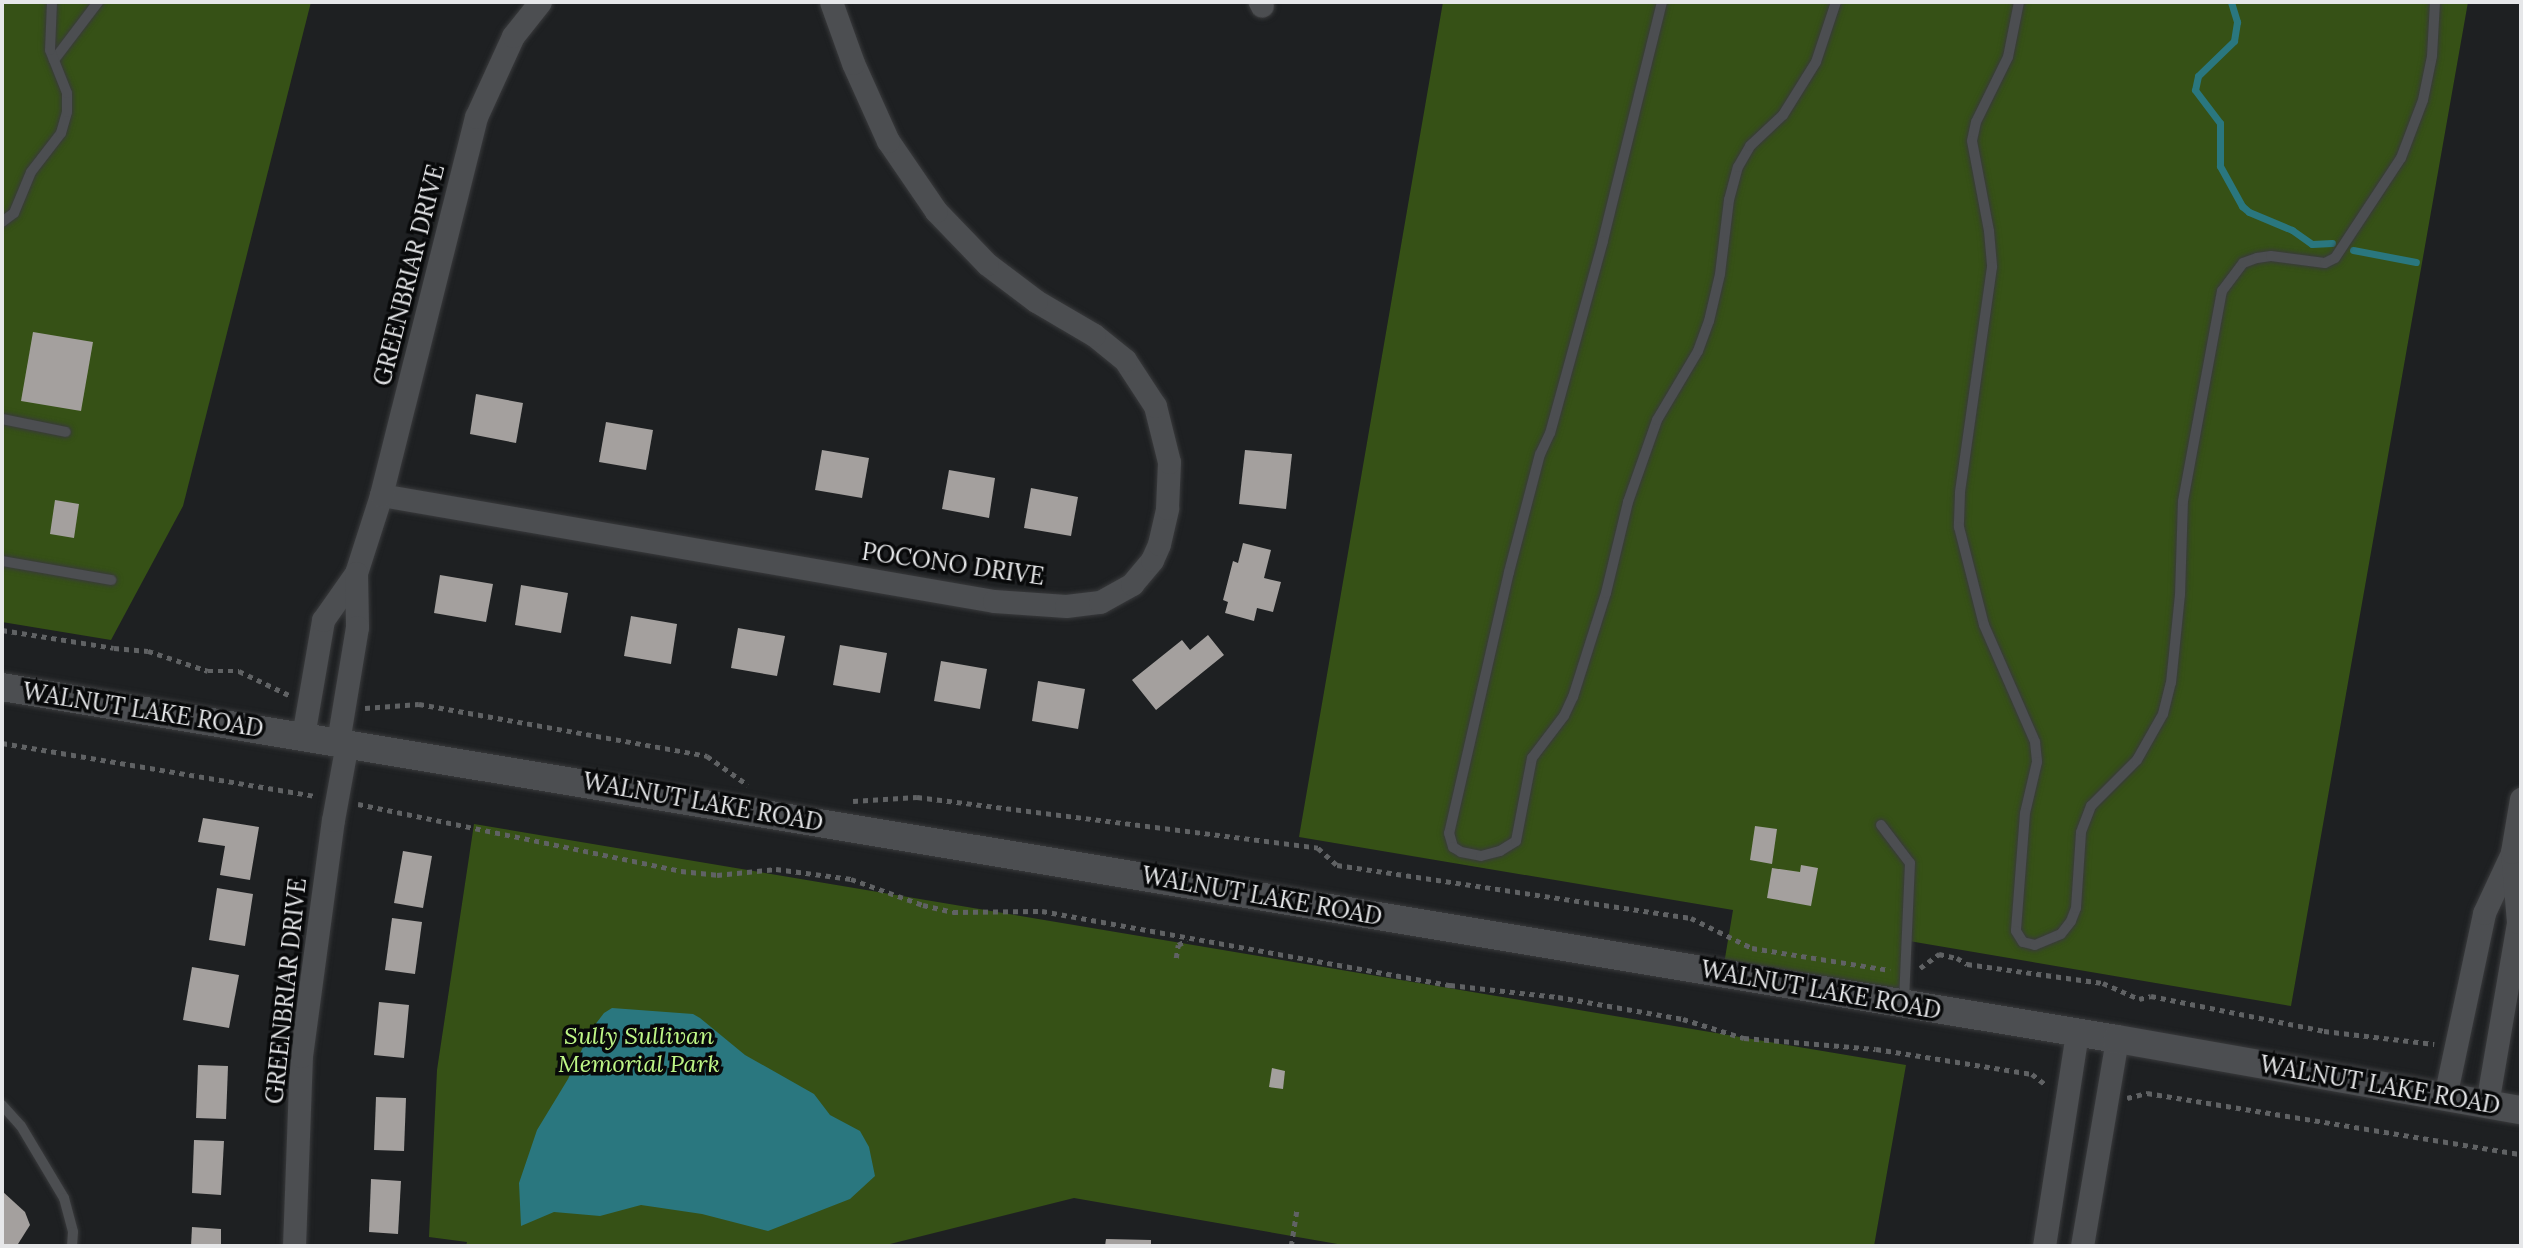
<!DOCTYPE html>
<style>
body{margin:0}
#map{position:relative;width:2523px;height:1248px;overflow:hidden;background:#1e2022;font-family:Lora,serif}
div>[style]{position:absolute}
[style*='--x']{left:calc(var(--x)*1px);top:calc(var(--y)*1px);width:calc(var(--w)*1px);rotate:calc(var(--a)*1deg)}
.green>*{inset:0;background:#365116}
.water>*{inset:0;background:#2a777f}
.stream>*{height:7px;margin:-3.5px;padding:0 3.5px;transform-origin:3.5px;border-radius:3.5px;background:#2a777f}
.building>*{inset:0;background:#a4a09e}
.path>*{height:4.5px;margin-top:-2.25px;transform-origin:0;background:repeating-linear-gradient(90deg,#606264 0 5px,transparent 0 10px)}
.roads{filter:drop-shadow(0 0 2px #393a3c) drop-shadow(0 0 2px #393a3c)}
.service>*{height:10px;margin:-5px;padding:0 5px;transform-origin:5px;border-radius:5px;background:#4c4e51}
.minor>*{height:23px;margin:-11.5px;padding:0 11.5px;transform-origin:11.5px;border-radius:11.5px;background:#4c4e51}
.tertiary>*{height:28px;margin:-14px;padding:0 14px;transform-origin:14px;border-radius:14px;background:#4c4e51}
span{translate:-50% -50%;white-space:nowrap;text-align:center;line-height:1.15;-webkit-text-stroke:7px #08090a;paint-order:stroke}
.street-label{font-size:24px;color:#e6e7e9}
.park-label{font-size:24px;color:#bff787;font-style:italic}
.frame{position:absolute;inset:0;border:4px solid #e6e7e9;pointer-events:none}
</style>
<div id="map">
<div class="green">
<i style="clip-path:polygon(2px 2px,311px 2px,183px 506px,111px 640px,2px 622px)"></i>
<i style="clip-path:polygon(1443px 2px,2468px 2px,2291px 1006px,1909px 941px,1897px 1000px,1723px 970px,1733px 910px,1299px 837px)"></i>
<i style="clip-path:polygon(474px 824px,1906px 1065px,1874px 1246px,1349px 1246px,1074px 1198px,882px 1246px,466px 1246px,467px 1242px,429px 1237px,437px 1070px)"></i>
</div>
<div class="water">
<i style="clip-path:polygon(612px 1008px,693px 1014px,700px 1018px,745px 1055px,814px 1094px,830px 1115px,860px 1131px,869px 1147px,875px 1176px,850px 1199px,768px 1231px,702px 1214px,641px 1205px,600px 1216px,554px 1212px,521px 1226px,519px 1183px,537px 1130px,568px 1079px,591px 1030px,604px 1013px)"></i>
</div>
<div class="stream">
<i style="--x:2231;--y:2;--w:21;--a:73"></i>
<i style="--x:2237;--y:22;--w:19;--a:99"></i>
<i style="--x:2234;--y:41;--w:50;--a:135.8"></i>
<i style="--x:2198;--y:76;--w:14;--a:102"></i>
<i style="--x:2195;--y:90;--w:41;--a:52.9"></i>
<i style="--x:2220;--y:123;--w:43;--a:90"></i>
<i style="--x:2220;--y:166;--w:46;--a:61.2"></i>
<i style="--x:2242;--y:206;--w:9;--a:41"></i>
<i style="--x:2249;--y:212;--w:47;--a:22.7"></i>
<i style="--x:2292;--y:230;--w:24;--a:35"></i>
<i style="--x:2312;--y:244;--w:20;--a:-3"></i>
<i style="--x:2353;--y:250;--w:64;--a:10.8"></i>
</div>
<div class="building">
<i style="clip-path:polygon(33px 332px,93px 342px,81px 411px,21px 401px)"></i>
<i style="clip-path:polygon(476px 394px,523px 403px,516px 443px,470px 434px)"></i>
<i style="clip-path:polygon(606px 422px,653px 430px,646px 470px,599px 462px)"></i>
<i style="clip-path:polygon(822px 450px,869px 458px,862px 498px,815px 490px)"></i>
<i style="clip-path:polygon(1245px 450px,1292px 454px,1286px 509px,1239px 504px)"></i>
<i style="clip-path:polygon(949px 470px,995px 478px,989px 518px,942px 509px)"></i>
<i style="clip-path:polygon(1031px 488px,1078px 497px,1071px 536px,1024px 528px)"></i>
<i style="clip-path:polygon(55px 500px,79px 504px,74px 538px,50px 534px)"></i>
<i style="clip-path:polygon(1243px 543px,1271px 550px,1264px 578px,1281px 582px,1273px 612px,1257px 608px,1254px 621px,1225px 613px,1228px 602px,1223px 600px,1233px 561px,1238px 563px)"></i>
<i style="clip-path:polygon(440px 575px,493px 584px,486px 622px,434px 613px)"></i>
<i style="clip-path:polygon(521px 585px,568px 593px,561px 633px,515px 625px)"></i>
<i style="clip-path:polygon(631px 616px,677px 624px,671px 664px,624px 656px)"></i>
<i style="clip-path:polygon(738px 628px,785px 636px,777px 676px,731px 668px)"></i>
<i style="clip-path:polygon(1208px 635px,1224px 655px,1156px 710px,1132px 680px,1182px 640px,1190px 650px)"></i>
<i style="clip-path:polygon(840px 645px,887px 653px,880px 693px,833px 685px)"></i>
<i style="clip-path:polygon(941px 661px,987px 669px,980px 709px,934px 701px)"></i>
<i style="clip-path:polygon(1038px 681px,1085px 689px,1078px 729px,1032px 721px)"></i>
<i style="clip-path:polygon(203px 818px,259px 827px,250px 880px,220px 875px,225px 846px,198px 842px)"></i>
<i style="clip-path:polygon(1755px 826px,1777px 829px,1772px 864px,1750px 860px)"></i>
<i style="clip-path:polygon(403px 851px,432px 856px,423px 908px,394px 903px)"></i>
<i style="clip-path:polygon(1801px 865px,1818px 868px,1811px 906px,1767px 898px,1772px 868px,1800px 872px)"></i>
<i style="clip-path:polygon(217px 888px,253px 894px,245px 946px,209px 940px)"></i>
<i style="clip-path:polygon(392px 918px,422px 922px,415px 974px,385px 970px)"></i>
<i style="clip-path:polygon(192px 967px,239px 975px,229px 1028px,183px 1020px)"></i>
<i style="clip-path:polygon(379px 1002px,409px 1005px,404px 1058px,374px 1055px)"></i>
<i style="clip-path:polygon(198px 1065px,228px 1066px,226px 1119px,196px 1118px)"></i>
<i style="clip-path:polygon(1272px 1068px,1285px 1071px,1283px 1089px,1269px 1087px)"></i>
<i style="clip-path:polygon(376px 1097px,406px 1098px,404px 1151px,374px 1150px)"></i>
<i style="clip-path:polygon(194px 1140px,224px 1141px,221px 1195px,192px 1193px)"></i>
<i style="clip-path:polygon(371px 1179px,401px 1181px,398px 1234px,369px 1232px)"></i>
<i style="clip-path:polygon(2px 1191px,25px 1212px,30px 1225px,18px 1244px,2px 1246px)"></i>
<i style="clip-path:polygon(192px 1227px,221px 1229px,221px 1246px,191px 1246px)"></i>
<i style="clip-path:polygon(1106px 1239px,1151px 1240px,1151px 1246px,1105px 1246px)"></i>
</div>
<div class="path">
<i style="--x:2;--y:630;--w:113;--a:9.1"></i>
<i style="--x:114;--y:648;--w:34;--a:5"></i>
<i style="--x:148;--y:651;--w:63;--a:18.4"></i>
<i style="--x:208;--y:671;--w:31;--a:0"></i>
<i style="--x:239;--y:671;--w:58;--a:25.7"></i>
<i style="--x:365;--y:708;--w:54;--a:-4.2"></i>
<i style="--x:419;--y:704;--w:293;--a:10.2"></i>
<i style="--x:707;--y:756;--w:50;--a:35.3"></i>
<i style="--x:2;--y:743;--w:317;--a:9.6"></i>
<i style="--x:853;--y:801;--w:64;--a:-3.6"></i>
<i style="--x:917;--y:797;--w:404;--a:7.2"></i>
<i style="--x:1318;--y:848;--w:25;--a:42"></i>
<i style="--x:1337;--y:865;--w:358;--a:8.5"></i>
<i style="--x:1691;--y:918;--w:68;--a:26.2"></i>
<i style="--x:1752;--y:948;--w:140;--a:9.1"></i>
<i style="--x:358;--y:804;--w:330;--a:11.7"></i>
<i style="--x:681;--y:871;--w:36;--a:6"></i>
<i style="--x:717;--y:875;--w:59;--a:-5.8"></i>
<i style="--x:776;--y:869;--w:76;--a:7.6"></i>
<i style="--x:851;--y:879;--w:77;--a:19.9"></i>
<i style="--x:923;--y:905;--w:31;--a:13"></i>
<i style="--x:953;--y:912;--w:89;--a:-0.6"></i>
<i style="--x:1042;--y:911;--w:415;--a:10.3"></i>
<i style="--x:1450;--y:985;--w:109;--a:6.3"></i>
<i style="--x:1558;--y:997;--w:127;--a:10"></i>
<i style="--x:1683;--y:1019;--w:64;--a:17.3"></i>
<i style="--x:1744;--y:1038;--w:132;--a:4.8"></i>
<i style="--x:1876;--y:1049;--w:158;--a:9.1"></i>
<i style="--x:2032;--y:1074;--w:18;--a:38"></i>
<i style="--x:1176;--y:958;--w:13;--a:-81"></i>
<i style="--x:1178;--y:945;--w:10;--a:-29"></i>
<i style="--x:1920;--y:968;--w:24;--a:-36"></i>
<i style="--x:1939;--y:954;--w:18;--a:13"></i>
<i style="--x:1957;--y:958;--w:12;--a:31"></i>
<i style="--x:1967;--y:964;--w:137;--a:8"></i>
<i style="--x:2103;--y:983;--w:39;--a:24"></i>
<i style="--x:2139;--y:999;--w:12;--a:-14"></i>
<i style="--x:2151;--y:996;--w:177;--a:11.4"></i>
<i style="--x:2324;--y:1031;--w:111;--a:6.7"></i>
<i style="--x:2127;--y:1098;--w:21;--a:-14"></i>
<i style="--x:2147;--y:1093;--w:379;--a:9.3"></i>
<i style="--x:1291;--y:1246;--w:38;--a:-81"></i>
</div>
<div class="roads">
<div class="service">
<i style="--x:1662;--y:2;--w:246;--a:103.9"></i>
<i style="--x:1603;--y:241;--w:199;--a:105.4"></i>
<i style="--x:1550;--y:433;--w:23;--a:115"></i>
<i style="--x:1540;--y:454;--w:122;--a:104.7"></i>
<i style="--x:1509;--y:572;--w:268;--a:102.9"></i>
<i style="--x:1449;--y:833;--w:15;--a:74"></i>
<i style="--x:1453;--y:847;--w:9;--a:32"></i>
<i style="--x:1461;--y:852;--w:20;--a:11"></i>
<i style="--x:1481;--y:856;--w:20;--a:-15"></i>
<i style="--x:1500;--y:851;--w:19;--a:-32"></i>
<i style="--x:1516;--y:841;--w:85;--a:-79.1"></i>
<i style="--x:1532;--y:758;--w:53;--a:-52.7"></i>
<i style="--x:1564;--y:716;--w:21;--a:-65"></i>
<i style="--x:1573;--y:697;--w:109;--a:-72.4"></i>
<i style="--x:1606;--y:593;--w:94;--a:-76.4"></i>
<i style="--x:1628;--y:502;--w:87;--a:-70.5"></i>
<i style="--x:1657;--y:420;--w:80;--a:-59.3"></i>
<i style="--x:1698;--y:351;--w:32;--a:-70"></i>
<i style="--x:1709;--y:321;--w:48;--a:-76.8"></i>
<i style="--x:1720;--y:274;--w:75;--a:-83.1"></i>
<i style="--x:1729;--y:200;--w:34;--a:-75"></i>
<i style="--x:1738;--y:167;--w:24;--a:-60"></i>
<i style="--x:1750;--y:146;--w:45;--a:-43.2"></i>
<i style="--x:1783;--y:115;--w:62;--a:-58.1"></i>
<i style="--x:1816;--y:62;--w:63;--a:-71.6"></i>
<i style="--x:2019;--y:2;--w:56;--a:101.3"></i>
<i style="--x:2008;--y:57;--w:72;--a:116.2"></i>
<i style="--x:1976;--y:122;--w:19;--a:102"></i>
<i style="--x:1972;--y:141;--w:92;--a:79.3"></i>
<i style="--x:1989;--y:231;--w:36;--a:85"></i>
<i style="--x:1992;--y:267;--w:228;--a:98.1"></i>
<i style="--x:1960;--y:493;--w:34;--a:92"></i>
<i style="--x:1959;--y:527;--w:101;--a:75.7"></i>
<i style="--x:1984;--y:625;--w:128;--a:66.4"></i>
<i style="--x:2035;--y:742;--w:20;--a:84"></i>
<i style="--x:2037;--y:762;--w:52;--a:103.2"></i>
<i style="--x:2025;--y:813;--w:118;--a:94.4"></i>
<i style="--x:2016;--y:931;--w:13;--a:58"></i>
<i style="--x:2023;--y:942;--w:12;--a:14"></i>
<i style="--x:2035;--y:945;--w:28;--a:-23"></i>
<i style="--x:2061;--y:934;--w:16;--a:-52"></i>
<i style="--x:2071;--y:921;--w:14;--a:-69"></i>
<i style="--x:2076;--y:908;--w:76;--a:-86.2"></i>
<i style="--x:2081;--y:832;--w:28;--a:-69"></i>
<i style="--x:2091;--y:806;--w:65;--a:-45"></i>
<i style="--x:2137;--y:760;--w:53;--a:-60.5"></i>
<i style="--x:2163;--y:714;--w:32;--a:-76"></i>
<i style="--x:2171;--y:683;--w:88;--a:-84.2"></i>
<i style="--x:2180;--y:595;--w:94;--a:-88.2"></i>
<i style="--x:2183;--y:501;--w:214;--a:-79.5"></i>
<i style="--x:2222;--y:291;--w:35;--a:-53"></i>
<i style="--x:2243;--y:263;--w:15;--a:-20"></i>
<i style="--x:2257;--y:258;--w:14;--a:-8"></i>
<i style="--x:2271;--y:256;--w:54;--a:7.4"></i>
<i style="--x:2325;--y:263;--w:11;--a:-27"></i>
<i style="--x:2335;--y:258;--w:120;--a:-56.6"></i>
<i style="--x:2401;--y:158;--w:62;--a:-69.2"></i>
<i style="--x:2423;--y:100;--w:45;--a:-78.4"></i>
<i style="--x:2432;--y:56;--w:54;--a:-86.8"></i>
<i style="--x:54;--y:60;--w:73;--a:-52.8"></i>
<i style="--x:2;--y:222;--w:15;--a:-37"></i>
<i style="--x:14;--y:213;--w:44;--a:-67.5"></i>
<i style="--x:31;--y:172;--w:49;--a:-52.4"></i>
<i style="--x:61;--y:133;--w:22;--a:-74"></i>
<i style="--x:67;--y:112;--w:19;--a:-90"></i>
<i style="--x:67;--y:93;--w:46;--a:-111.6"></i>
<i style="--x:50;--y:50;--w:48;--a:-87.6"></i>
<i style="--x:2;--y:419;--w:65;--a:11.5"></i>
<i style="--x:2;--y:561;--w:111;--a:9.9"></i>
<i style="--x:1881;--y:825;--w:48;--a:52.7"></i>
<i style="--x:1910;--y:863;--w:138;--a:92.5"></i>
<i style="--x:2;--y:1105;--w:28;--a:48"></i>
<i style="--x:21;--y:1126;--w:84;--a:59.2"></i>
<i style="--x:64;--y:1198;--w:35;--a:75"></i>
<i style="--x:73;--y:1232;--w:14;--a:94"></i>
</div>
<div class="minor">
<i style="--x:1260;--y:2;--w:4;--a:63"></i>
<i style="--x:381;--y:495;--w:622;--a:9.81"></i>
<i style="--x:994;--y:601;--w:72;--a:4"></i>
<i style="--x:1066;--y:606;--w:34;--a:-7"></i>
<i style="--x:1100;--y:602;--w:37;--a:-29"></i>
<i style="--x:1132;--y:584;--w:31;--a:-50"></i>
<i style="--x:1152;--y:560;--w:17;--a:-66"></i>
<i style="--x:1159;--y:544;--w:37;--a:-77"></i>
<i style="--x:1167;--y:508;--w:46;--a:-87.5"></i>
<i style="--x:1169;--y:462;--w:58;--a:-104"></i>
<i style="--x:1155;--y:406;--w:55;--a:-123.1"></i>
<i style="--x:1125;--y:360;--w:40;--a:-141"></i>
<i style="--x:1094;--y:335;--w:67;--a:-149.6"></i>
<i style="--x:1036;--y:301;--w:61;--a:-142.9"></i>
<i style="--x:987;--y:264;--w:74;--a:-133.9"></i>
<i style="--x:936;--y:211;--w:85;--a:-124.4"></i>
<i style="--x:888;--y:141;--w:85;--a:-114.2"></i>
<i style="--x:853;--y:63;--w:65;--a:-109.8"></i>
<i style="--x:356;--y:573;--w:82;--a:-72.2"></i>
<i style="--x:381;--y:495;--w:390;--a:-75.9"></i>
<i style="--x:476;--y:117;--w:89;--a:-65.4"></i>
<i style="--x:513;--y:36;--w:43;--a:-51.5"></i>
<i style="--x:303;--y:736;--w:118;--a:-80.2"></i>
<i style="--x:323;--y:620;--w:57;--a:-54.9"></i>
<i style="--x:356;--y:573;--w:54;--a:88.9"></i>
<i style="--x:357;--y:627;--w:117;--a:99.4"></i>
<i style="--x:2445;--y:1097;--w:188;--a:-78"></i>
<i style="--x:2484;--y:913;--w:64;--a:-65"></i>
<i style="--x:2487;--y:1104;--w:185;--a:-80.3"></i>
<i style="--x:2518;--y:922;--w:70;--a:-94.9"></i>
<i style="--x:2512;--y:852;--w:54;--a:-80.4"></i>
<i style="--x:294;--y:1246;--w:190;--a:-87.9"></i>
<i style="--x:301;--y:1056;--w:238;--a:-82.3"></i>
<i style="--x:333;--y:820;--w:78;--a:-79.7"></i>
<i style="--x:2044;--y:1246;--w:216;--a:-81.2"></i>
<i style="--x:2082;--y:1246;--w:210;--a:-80.4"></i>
</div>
<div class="tertiary">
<i style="--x:2;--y:687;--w:2144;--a:9.45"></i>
<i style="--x:2117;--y:1039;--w:410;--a:10"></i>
</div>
</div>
<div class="street-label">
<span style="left:409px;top:275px;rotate:-76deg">GREENBRIAR DRIVE</span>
<span style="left:953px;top:564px;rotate:8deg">POCONO DRIVE</span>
<span style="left:143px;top:710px;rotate:9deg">WALNUT LAKE ROAD</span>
<span style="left:703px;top:802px;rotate:10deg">WALNUT LAKE ROAD</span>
<span style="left:1262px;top:896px;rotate:10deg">WALNUT LAKE ROAD</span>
<span style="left:1821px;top:990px;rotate:10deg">WALNUT LAKE ROAD</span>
<span style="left:286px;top:991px;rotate:-84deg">GREENBRIAR DRIVE</span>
<span style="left:2380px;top:1085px;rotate:10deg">WALNUT LAKE ROAD</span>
</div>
<div class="park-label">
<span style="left:639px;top:1050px">Sully Sullivan<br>Memorial Park</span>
</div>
<div class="frame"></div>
</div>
